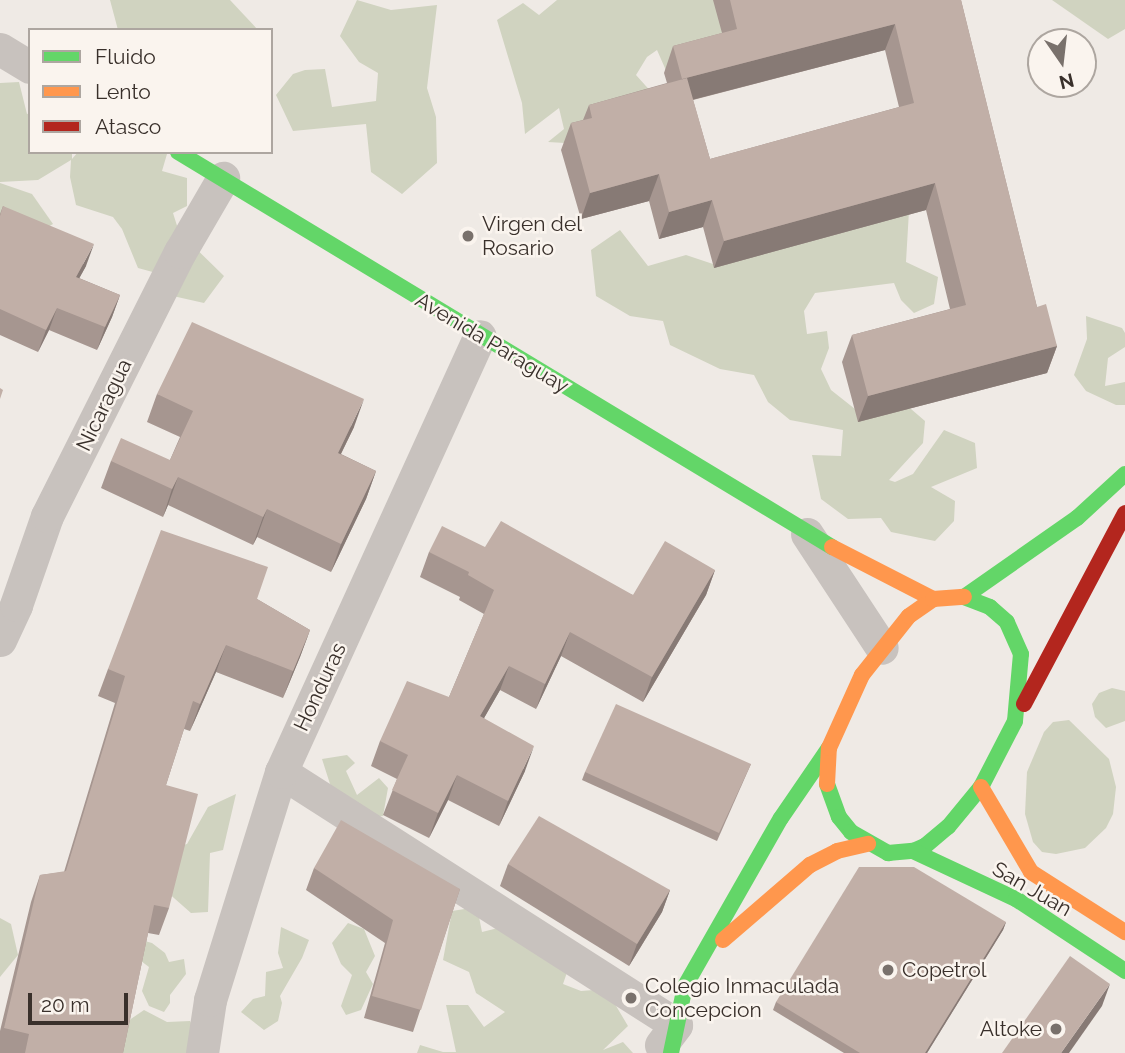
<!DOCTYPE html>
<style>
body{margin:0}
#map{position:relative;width:1125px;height:1053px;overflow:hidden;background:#efeae5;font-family:Raleway,sans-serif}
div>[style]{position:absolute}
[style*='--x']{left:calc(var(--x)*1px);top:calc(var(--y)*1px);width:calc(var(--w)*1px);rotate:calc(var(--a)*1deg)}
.green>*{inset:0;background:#d0d3c0}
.street>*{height:33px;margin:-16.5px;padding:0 16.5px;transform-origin:16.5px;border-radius:16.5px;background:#c8c2be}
.fast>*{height:16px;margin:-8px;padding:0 8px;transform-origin:8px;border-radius:8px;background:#63d668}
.slow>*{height:16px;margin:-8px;padding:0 8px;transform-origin:8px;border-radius:8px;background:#ff974d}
.jam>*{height:16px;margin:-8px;padding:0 8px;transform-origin:8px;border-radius:8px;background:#b3261e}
.wall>*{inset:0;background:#a69690}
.shaded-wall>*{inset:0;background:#877a75}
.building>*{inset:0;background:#c1afa7}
.dots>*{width:19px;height:19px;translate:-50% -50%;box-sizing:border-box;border:4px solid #faf4ee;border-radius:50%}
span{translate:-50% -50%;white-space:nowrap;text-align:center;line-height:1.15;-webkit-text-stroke:5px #faf4ee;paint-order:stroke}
.poi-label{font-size:21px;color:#39302b}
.left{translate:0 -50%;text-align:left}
.right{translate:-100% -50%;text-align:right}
.street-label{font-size:21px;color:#39302b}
.legend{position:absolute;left:28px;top:28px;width:245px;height:126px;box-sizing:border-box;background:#faf4ee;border:2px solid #ada6a0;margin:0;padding:9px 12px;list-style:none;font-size:21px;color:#39302b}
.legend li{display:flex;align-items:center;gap:14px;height:35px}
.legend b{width:35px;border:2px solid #ada6a0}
.north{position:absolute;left:1027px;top:28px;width:70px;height:70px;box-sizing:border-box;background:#faf4ee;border:2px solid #ada6a0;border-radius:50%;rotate:166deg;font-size:19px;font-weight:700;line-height:28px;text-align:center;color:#39302b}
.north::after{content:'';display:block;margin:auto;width:24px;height:32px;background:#79716c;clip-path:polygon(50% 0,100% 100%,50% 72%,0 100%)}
.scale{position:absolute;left:28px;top:993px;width:100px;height:32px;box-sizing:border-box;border:4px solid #39302b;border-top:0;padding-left:9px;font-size:21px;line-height:24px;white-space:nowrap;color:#39302b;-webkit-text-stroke:5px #faf4ee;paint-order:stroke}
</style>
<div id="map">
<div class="green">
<i style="clip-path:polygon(110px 0,230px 0,258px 30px,118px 30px)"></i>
<i style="clip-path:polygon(357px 0,391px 10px,437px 5px,427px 88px,436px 117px,437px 163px,402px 194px,371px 172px,366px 124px,293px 131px,276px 95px,293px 74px,305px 70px,325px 69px,332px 107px,376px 101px,378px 73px,359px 62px,340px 36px)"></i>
<i style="clip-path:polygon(557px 0,733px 0,735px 20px,696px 65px,668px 75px,657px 50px,647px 57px,636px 75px,654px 95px,582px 144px,548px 142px,564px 129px,559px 108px,525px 134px,522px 103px,497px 20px,523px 3px,539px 15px)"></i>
<i style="clip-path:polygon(1052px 0,1125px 0,1125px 29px,1108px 39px)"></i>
<i style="clip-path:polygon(19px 82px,27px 114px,30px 113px,30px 152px,72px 152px,72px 159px,78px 152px,167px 154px,162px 171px,187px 178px,187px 206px,173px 213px,179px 232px,224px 276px,204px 303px,164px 294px,160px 274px,138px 268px,122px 229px,113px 217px,76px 205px,70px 177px,71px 160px,38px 180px,0 182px,0 83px)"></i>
<i style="clip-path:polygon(0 183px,32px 194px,53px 224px,37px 233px,0 228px)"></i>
<i style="clip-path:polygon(909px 211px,906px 262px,938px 277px,934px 304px,914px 313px,901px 300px,894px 283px,815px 293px,804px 311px,807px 334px,827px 331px,829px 348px,821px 369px,831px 390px,855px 409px,911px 409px,925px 421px,923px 443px,889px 480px,895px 482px,913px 474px,944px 430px,975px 443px,977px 468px,931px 487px,955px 501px,954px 521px,935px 541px,891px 532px,881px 518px,848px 519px,821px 499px,812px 455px,841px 456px,843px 430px,790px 420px,768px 402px,754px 375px,720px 369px,670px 345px,663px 321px,630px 316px,596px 296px,591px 250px,620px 230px,648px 266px,686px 255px,719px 266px)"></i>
<i style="clip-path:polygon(1086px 316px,1122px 328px,1125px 333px,1125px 347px,1108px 358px,1105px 386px,1125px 382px,1125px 405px,1116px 405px,1086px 391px,1074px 375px,1087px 339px)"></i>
<i style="clip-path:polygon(1112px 688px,1125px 691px,1125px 721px,1106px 728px,1095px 717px,1092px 704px,1099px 693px)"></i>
<i style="clip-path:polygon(1069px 720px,1109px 759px,1116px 787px,1113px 814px,1106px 828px,1085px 848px,1056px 854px,1042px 852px,1033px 842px,1025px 814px,1027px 772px,1044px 732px,1053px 722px)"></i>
<i style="clip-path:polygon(347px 755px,355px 763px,346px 771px,357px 795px,379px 778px,388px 788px,383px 816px,352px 818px,330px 784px,322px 759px)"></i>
<i style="clip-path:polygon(236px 794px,223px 850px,210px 853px,208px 912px,191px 913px,166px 891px,169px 849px,187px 844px,208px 807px)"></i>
<i style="clip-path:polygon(477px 907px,482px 932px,498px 928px,572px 958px,563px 984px,581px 991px,606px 989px,628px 1026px,603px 1050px,623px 1042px,633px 1053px,417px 1053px,420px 1045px,443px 1052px,456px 1052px,446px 1005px,468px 1005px,484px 1027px,505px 1012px,476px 993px,469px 972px,443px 960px,452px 911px)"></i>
<i style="clip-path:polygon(0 918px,11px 924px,18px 955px,0 977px)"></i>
<i style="clip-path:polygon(348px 923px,364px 929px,375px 956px,366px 972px,373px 984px,361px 1010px,346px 1015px,341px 1006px,352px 975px,341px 964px,332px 943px)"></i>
<i style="clip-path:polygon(281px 927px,309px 940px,302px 958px,280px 996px,282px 1003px,278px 1021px,264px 1030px,241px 1012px,253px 999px,265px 996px,266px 972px,283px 968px,278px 953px)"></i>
<i style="clip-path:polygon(134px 938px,152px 943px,165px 953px,169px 962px,184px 959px,186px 974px,170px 995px,170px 1003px,164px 1012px,149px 1006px,142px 991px,149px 967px,133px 955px)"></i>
<i style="clip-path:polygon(144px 1010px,167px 1022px,190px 1021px,195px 1030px,191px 1053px,119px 1053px,125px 1023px)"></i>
</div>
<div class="street">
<i style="--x:0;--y:49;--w:35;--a:31"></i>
<i style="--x:807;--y:534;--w:136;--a:56.7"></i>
<i style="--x:0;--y:640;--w:38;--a:-65"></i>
<i style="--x:16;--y:605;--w:94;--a:-70.8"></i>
<i style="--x:47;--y:516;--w:296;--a:-63.3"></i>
<i style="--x:180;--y:252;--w:86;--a:-59.8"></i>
<i style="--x:281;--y:772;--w:469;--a:32.6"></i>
<i style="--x:676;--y:1025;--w:25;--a:127"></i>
<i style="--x:202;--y:1053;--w:54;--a:-81.4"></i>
<i style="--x:210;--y:1000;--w:239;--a:-72.7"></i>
<i style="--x:281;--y:772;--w:479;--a:-65.5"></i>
</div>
<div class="fast">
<i style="--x:178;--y:152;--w:764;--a:31.13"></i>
<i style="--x:964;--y:597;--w:138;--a:-35"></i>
<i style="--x:1077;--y:518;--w:65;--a:-42.5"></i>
<i style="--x:827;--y:784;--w:35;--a:70"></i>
<i style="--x:839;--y:817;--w:19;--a:51"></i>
<i style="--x:851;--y:832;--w:43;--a:29.6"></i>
<i style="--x:888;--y:853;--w:25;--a:-5"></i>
<i style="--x:913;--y:851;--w:13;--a:-23"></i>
<i style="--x:925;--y:846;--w:30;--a:-40"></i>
<i style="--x:948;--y:827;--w:52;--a:-50.5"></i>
<i style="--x:981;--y:787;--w:74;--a:-62.7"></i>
<i style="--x:1015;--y:721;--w:67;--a:-84.9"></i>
<i style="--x:1021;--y:654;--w:35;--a:-114"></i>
<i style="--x:1007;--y:622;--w:23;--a:-139"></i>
<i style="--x:990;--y:607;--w:28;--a:-159"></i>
<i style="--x:913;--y:851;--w:114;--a:25"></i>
<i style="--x:1016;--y:899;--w:131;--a:33.4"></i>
<i style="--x:671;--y:1053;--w:68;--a:-78.2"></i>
<i style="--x:685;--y:986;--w:193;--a:-60.3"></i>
<i style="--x:781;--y:818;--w:85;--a:-55.6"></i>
</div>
<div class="slow">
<i style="--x:832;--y:547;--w:114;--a:27.2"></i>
<i style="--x:827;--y:784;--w:36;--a:-87"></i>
<i style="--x:829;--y:748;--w:80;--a:-65.7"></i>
<i style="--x:862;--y:675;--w:75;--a:-51.5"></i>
<i style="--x:909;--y:616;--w:29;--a:-35"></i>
<i style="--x:933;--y:599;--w:31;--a:-4"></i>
<i style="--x:981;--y:787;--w:99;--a:59.5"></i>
<i style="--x:1031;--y:872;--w:112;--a:32.6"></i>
<i style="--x:723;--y:940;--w:115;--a:-40.8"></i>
<i style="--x:810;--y:865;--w:30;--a:-27"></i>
<i style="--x:837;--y:851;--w:32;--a:-13"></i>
</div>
<div class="jam">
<i style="--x:1024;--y:704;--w:216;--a:-62.1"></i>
</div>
<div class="wall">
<i style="clip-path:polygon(evenodd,713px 0,961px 0,1037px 307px,1057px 346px,1047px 373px,858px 422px,842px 362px,852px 335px,950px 309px,926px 210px,714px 268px,703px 227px,659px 239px,649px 201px,581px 219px,561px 150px,571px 123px,583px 120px,589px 105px,667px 83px,664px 73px,673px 46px,722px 33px,713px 0,885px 50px,899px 107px,710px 159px,693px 100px,885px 50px)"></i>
<i style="clip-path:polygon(3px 206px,86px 266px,79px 278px,120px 295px,112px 317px,97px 350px,49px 330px,38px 352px,0 335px,0 214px)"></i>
<i style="clip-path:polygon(157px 394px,354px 427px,341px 454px,376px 471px,366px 499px,331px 572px,257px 537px,253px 545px,168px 505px,163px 517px,101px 488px,111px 461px,170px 460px,180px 437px,147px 422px)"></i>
<i style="clip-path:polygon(485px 547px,633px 595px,715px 570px,706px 595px,643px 702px,561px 656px,536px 709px,500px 690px,484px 718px,525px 771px,499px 826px,448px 800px,429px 838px,383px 815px,397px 779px,371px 766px,380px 741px,449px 697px,484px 614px,459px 600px,460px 597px,420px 577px,429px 552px)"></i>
<i style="clip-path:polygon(257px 599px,310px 630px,300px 657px,283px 698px,216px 672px,190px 731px,184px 729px,166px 785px,169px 908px,159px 935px,148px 933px,123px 1053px,0 1053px,0 1031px,31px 902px,40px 875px,64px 872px,115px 703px,98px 696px,108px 669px)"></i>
<i style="clip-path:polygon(751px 764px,717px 841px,582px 780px,585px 772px)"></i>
<i style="clip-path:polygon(508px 864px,670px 890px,662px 912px,629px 966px,500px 886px)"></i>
<i style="clip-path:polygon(314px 868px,460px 889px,413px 1032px,364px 1018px,385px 943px,306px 890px)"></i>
<i style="clip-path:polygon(1006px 922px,1003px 930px,927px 1053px,844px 1053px,773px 1010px,776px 1002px)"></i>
</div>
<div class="shaded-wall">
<i style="clip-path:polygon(895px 24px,885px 50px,672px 105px,682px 79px)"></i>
<i style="clip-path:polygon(659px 174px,649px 201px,581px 219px,590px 193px)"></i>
<i style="clip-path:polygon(935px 183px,926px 210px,714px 268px,724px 241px)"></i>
<i style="clip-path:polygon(712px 200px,703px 227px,659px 239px,669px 212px)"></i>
<i style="clip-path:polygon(94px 244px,86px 266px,68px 299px,76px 277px)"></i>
<i style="clip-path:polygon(120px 295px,112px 317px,97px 350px,105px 327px)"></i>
<i style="clip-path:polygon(57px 308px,49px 330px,38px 352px,46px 330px)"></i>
<i style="clip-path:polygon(1057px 346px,1047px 373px,858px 422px,868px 396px)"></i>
<i style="clip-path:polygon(364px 399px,354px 427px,328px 480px,338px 453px)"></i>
<i style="clip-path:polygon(376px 471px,366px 499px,331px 572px,341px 544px)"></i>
<i style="clip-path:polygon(178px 477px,168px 505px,163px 517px,172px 489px)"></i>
<i style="clip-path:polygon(267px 509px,257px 537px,253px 545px,263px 517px)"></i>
<i style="clip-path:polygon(715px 570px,706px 595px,643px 702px,652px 677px)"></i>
<i style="clip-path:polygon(310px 630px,300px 657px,283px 698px,293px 671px)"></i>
<i style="clip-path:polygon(570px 632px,561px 656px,536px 709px,545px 684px)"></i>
<i style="clip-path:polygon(226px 645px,216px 672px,190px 731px,200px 704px)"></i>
<i style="clip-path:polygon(509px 666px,500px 690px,471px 741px,480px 716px)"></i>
<i style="clip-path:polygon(534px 746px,525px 771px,499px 826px,508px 801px)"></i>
<i style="clip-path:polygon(457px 775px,448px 800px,429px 838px,438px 813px)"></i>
<i style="clip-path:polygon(670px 890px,662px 912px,629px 966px,637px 944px)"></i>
<i style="clip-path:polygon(1006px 922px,1003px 930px,927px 1053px,925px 1053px)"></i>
<i style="clip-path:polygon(1110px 984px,1102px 1006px,1069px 1053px,1061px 1053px)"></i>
</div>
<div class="building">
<i style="clip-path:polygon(730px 0,961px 0,1037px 307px,1046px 304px,1057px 346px,868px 396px,852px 335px,966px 305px,935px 183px,724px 241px,712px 200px,669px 212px,659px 174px,590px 193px,571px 123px,592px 118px,589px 105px,687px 78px,710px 159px,914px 103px,895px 24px,682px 79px,673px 46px,737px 29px)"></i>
<i style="clip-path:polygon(3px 206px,94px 244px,76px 277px,120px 295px,105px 327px,57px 308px,46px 330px,0 309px,0 216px)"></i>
<i style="clip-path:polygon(192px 322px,364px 399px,338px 453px,376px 471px,341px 544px,267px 509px,263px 517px,178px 477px,172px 489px,111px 461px,121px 438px,170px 460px,193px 411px,157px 394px)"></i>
<i style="clip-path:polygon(0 388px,3px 390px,0 399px)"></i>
<i style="clip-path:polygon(501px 521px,633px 595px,665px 541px,715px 570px,652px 677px,570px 632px,545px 684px,509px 666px,480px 716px,534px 746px,508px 801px,457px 775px,438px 813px,392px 790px,408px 755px,380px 741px,407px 681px,449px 697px,494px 590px,468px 575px,469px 572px,429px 552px,442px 526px,485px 547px)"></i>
<i style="clip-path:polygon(161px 530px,268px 567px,257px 599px,310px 630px,293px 671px,226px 645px,200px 704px,193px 701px,166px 785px,198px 794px,169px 908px,154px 905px,123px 1053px,25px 1053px,29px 1034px,4px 1028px,40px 875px,66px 871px,125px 676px,108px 669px)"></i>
<i style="clip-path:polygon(616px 704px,751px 764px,719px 833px,585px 772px)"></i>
<i style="clip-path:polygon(539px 816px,670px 890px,637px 944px,508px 864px)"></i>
<i style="clip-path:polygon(341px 820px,460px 889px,421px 1010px,372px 996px,393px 920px,314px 868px)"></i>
<i style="clip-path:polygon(859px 867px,914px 867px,1006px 922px,925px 1053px,860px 1053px,776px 1002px)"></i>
<i style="clip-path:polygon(1070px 956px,1110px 984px,1061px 1053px,1002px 1053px)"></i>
</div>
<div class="dots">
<i style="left:468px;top:236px;background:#79716c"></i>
<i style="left:888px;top:970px;background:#79716c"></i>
<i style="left:631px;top:998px;background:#79716c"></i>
<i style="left:1056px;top:1029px;background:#79716c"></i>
</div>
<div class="poi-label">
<span class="left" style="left:482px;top:236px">Virgen del<br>Rosario</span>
<span class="left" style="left:902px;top:970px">Copetrol</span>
<span class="left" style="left:645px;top:998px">Colegio Inmaculada<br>Concepcion</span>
<span class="right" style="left:1042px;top:1029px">Altoke</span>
</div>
<div class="street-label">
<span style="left:492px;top:343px;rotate:31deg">Avenida Paraguay</span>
<span style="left:104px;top:405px;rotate:-64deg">Nicaragua</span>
<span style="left:320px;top:687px;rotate:-65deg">Honduras</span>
<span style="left:1032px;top:889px;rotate:30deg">San Juan</span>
</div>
<ul class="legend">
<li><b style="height:9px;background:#63d668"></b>Fluido</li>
<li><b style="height:9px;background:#ff974d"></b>Lento</li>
<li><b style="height:9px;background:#b3261e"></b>Atasco</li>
</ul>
<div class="north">N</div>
<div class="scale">20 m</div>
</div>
